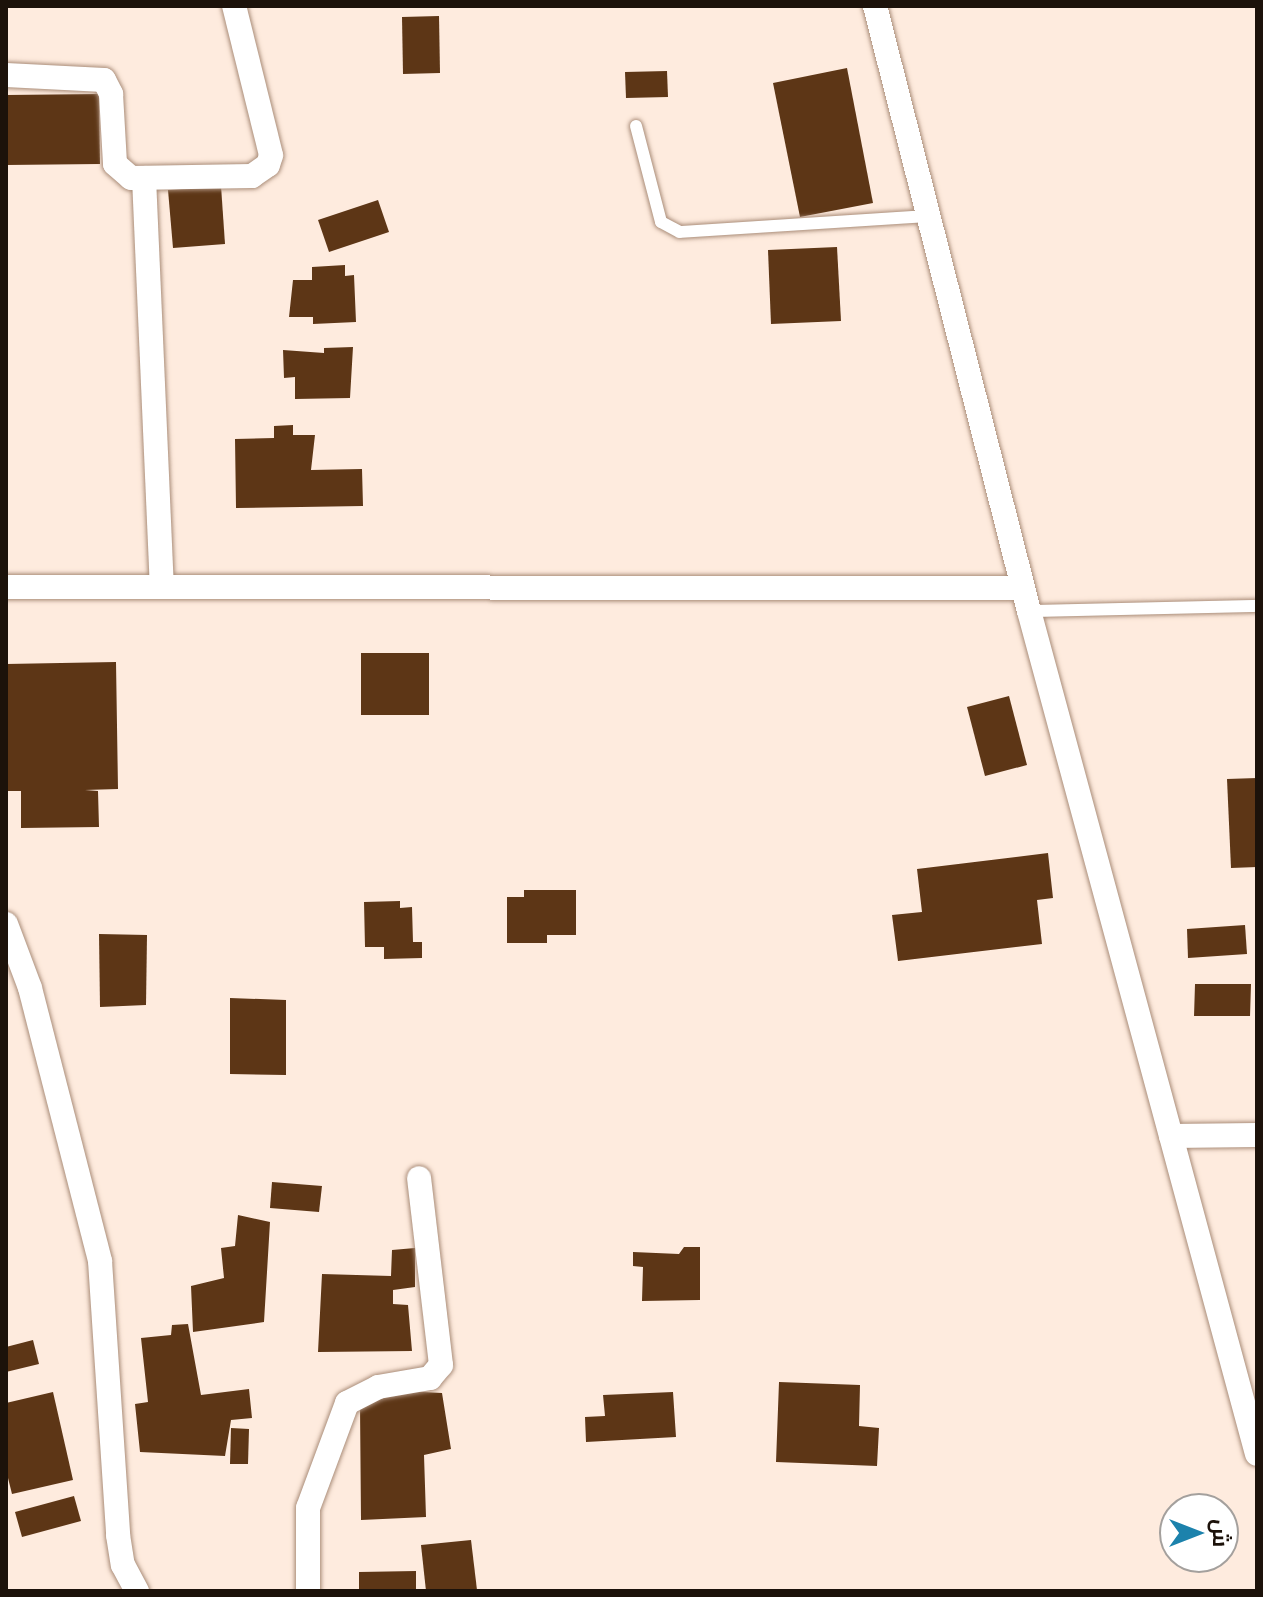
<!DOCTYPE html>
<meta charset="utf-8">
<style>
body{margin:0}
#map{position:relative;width:1263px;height:1597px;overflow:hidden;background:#feebde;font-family:Lora,Cairo,serif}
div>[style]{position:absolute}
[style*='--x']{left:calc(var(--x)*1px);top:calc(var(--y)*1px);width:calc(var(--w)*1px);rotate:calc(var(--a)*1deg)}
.building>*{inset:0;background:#5d3616}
.roads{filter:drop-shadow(0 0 2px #aa8d79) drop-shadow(0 0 2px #aa8d79)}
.lane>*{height:12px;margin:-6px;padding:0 6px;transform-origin:6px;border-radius:6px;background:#fff}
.street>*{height:24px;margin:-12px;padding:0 12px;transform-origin:12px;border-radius:12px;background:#fff}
span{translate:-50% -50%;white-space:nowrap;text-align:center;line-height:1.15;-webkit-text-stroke:8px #fff;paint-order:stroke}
.frame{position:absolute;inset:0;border:8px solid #1c120a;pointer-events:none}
.north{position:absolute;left:1159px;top:1493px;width:80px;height:80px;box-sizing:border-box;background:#fff;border:2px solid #a4a09d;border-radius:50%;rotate:90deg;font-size:22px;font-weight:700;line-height:32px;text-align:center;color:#1c120a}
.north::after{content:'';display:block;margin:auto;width:28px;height:36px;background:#1c82ac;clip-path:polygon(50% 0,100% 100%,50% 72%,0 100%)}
</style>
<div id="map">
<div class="building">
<i style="clip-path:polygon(439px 16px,440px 73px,403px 74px,402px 17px)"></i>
<i style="clip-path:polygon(847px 68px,873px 203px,800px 217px,773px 83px)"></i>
<i style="clip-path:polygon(667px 71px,668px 97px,626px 98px,625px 72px)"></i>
<i style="clip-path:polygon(99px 94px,100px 164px,6px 165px,6px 95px)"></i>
<i style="clip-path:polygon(221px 186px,225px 244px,173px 248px,168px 190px)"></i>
<i style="clip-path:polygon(378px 200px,389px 232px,329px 252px,318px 220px)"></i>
<i style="clip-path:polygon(837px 247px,841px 321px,771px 324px,768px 250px)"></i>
<i style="clip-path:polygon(345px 265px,345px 276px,354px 275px,356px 322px,313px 324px,313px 317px,289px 317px,293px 280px,312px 280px,312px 267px)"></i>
<i style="clip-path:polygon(353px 347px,350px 398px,295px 399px,295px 377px,284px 378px,283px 350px,324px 353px,324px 348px)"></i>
<i style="clip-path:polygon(293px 425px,293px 435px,315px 435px,311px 470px,362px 469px,363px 506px,236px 508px,235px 439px,274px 438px,274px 426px)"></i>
<i style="clip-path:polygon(361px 653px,429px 653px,429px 715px,361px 715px)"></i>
<i style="clip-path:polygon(116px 662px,118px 789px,85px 790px,98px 791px,99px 827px,21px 828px,21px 791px,6px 791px,6px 664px)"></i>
<i style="clip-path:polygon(1009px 696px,1027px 765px,985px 776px,967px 707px)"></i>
<i style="clip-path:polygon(1257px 778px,1257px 867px,1231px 868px,1227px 779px)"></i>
<i style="clip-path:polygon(1048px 853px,1053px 898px,1037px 900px,1042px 944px,898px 961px,892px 915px,922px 912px,917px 869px)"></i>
<i style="clip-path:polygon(524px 890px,576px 890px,576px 935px,547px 935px,547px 943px,507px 943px,507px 897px,524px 897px)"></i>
<i style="clip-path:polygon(400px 901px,400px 908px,412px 907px,413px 942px,422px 942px,422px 958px,384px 959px,384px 947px,365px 947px,364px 902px)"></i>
<i style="clip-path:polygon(1245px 925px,1247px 954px,1188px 958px,1187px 929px)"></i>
<i style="clip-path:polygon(99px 934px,147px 935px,146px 1005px,100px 1007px)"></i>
<i style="clip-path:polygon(1195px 984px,1251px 984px,1250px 1016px,1194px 1016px)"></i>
<i style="clip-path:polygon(230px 998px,286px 1000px,286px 1075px,230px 1074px)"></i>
<i style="clip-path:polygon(272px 1182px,322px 1186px,319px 1212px,270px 1208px)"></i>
<i style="clip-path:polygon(238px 1215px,270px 1222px,264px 1322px,193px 1332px,191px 1286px,224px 1278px,221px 1248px,235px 1246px)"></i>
<i style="clip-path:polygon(684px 1247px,700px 1247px,700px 1300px,642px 1301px,643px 1267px,633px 1266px,633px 1252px,679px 1254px)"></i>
<i style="clip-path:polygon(415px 1248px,415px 1287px,393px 1290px,393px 1304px,408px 1305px,412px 1351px,318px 1352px,322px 1274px,391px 1276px,392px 1250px)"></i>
<i style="clip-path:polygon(188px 1324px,201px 1395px,249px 1389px,252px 1418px,231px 1420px,225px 1456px,140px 1452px,135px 1404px,148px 1402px,141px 1338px,171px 1335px,172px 1325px)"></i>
<i style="clip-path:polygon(33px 1340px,39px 1364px,6px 1372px,6px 1347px)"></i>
<i style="clip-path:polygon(779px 1382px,860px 1385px,859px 1426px,879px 1428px,877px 1466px,776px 1462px)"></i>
<i style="clip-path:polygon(404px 1391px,442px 1393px,451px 1449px,424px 1455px,426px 1517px,361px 1520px,360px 1406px)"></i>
<i style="clip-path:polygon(53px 1392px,73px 1480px,12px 1494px,6px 1470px,6px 1403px)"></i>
<i style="clip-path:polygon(673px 1392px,676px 1437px,586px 1442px,585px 1417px,605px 1416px,603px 1395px)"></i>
<i style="clip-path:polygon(231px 1428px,249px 1429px,248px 1464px,230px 1464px)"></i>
<i style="clip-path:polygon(74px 1496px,81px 1521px,22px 1537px,15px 1512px)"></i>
<i style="clip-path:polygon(471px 1540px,477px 1590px,426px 1591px,421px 1545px)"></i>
<i style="clip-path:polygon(416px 1571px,416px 1591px,359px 1591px,359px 1572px)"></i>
</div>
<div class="roads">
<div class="lane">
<i style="--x:636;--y:126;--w:99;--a:75.4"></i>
<i style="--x:661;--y:222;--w:21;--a:28"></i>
<i style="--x:680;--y:232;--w:250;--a:-3.7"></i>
<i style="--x:1029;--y:611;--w:228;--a:-1.3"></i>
</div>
<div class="street">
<i style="--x:875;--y:6;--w:624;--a:75.72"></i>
<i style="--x:1029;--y:611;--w:873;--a:74.87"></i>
<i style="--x:6;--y:75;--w:98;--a:2.9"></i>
<i style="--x:104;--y:80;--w:16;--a:63"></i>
<i style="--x:111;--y:94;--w:70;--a:86.7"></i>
<i style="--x:115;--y:164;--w:21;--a:41"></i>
<i style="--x:131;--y:178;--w:121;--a:-0.9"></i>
<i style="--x:252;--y:176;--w:19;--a:-35"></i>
<i style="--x:268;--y:165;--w:10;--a:-73"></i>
<i style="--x:271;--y:155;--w:154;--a:-103.9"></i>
<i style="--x:144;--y:178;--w:408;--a:87.5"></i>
<i style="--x:6;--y:587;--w:1017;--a:0.06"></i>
<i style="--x:6;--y:924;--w:68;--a:69.4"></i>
<i style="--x:30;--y:988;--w:282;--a:75.6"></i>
<i style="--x:100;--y:1261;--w:275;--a:86.2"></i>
<i style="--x:118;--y:1535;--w:30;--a:81"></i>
<i style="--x:123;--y:1565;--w:30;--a:62"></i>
<i style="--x:1171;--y:1136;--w:86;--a:-0.7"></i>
<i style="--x:308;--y:1591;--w:83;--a:-90"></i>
<i style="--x:308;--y:1508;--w:112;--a:-69.6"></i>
<i style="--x:347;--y:1403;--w:35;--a:-27"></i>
<i style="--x:378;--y:1387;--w:53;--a:-9.8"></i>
<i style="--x:430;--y:1378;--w:17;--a:-50"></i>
<i style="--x:441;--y:1365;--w:188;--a:-96.7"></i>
</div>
</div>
<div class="frame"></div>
<div class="north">ش</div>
</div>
